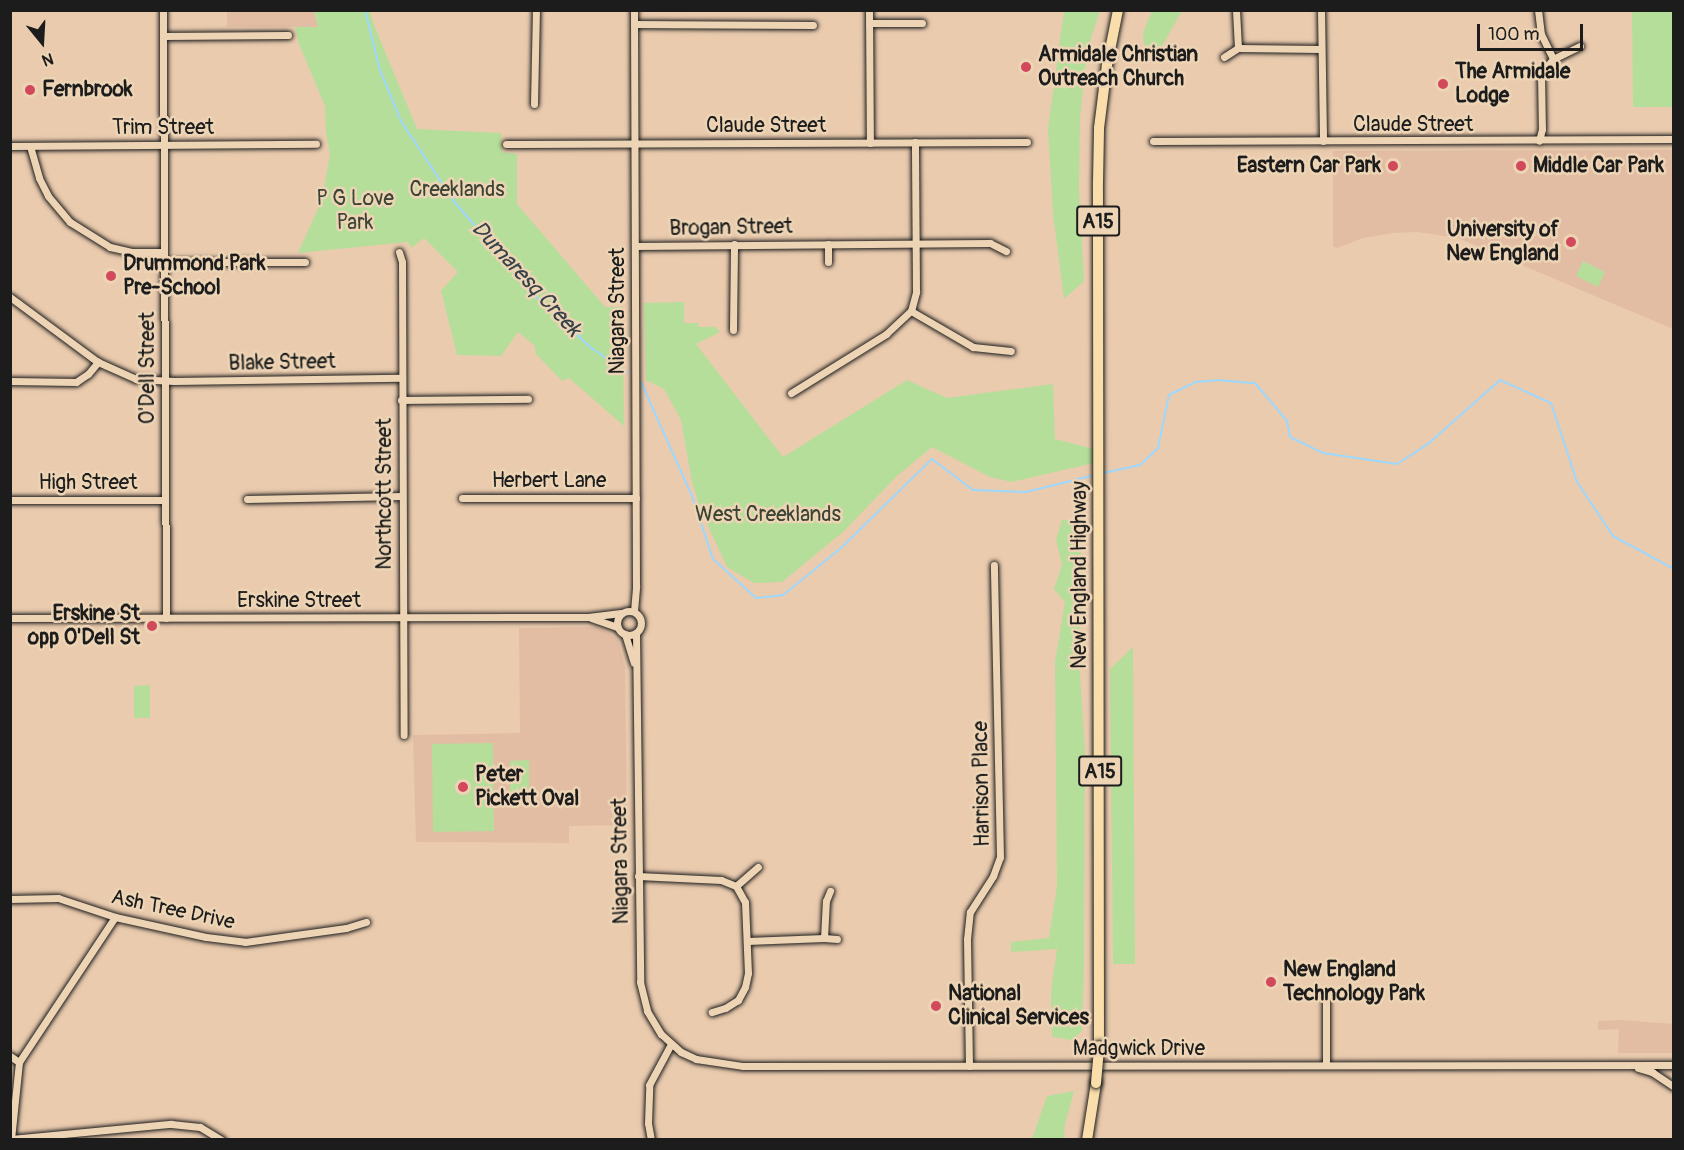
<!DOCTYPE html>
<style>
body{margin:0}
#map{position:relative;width:1684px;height:1150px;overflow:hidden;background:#eacbae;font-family:Pangolin,sans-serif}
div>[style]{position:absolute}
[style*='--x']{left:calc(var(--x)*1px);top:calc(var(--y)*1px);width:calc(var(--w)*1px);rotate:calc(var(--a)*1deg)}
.built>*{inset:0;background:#e2bda3}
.green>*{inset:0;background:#b6de9b}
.stream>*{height:2px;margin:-1px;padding:0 1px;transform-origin:1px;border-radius:1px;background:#9ed8fe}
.roads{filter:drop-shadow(0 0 2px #1c1c1c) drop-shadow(0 0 2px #1c1c1c)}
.minor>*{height:7px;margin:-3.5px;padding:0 3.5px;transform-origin:3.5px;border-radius:3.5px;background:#edd4b5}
.minor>.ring{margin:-3.5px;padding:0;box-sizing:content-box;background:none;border:7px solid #edd4b5;border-radius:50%}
.highway>*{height:10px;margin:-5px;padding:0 5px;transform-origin:5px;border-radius:5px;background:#f9deab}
.bridges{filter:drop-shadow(0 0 2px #1c1c1c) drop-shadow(0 0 2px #1c1c1c)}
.highway-bridge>*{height:10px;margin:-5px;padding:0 5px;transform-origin:5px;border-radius:5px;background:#f9deab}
.dots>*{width:16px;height:16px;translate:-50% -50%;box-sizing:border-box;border:3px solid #edd4b5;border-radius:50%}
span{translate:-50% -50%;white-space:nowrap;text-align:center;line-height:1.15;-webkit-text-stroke:5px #edd4b5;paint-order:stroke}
.shield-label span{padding:2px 4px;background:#edd4b5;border:2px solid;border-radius:4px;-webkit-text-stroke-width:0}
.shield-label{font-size:20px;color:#1c1c1c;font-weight:700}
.poi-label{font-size:21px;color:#1c1c1c;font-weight:700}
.left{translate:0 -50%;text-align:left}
.right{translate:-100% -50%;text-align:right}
.street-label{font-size:21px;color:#1c1c1c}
.park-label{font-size:21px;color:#3b4335}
.water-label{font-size:22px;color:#364249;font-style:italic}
.frame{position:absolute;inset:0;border:12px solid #1c1c1c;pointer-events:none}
.north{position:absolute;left:12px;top:12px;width:60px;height:60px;-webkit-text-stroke:4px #edd4b5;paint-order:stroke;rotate:162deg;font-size:16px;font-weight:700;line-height:24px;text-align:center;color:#1c1c1c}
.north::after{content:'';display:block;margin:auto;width:21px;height:27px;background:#1c1c1c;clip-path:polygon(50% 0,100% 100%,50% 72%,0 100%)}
.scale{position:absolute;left:1477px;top:24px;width:106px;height:27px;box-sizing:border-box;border:3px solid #1c1c1c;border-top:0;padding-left:8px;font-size:18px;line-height:21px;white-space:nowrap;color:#1c1c1c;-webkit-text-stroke:4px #edd4b5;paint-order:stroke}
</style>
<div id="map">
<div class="built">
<i style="clip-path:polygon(227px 11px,314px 11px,318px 27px,227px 27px)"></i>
<i style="clip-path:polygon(1673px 150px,1673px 329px,1458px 238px,1417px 232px,1393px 233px,1363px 238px,1337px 248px,1333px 246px,1333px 151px)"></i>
<i style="clip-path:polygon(595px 627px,609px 633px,618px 641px,625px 667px,627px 825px,569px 826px,569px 843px,416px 842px,413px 735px,520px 733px,519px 628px)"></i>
<i style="clip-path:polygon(1621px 1020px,1673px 1024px,1673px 1053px,1618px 1053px,1619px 1029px,1598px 1030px,1598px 1021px)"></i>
</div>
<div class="green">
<i style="clip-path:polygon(314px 11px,370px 11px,374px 25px,417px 129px,501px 133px,502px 152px,517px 154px,517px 204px,605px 307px,623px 307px,624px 426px,569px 378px,562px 381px,535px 353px,535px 346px,518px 332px,501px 356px,457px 355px,441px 291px,458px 272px,424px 238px,411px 248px,408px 242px,298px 253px,322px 200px,330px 154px,326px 133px,325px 106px,299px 44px,295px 27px,318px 27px)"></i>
<i style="clip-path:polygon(1064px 11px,1100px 11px,1088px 47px,1080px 117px,1079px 189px,1084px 281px,1064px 299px,1053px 214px,1048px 129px)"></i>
<i style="clip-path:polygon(1152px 11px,1182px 11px,1162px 46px,1145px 54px,1143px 33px)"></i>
<i style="clip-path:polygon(1632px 11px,1673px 11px,1673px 107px,1633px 107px)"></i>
<i style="clip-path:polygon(1583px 261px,1605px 272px,1598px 287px,1576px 276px)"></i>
<i style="clip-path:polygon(684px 302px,684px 323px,698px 323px,698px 327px,715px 327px,720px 332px,696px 344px,783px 457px,907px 380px,947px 398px,1053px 384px,1055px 439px,1094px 449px,1094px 463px,1012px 482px,990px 477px,932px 447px,897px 476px,843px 532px,782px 582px,754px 583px,727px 567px,701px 511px,692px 482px,681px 420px,664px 389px,646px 380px,644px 303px)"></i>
<i style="clip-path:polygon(1062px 520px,1079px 520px,1084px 600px,1078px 645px,1085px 751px,1084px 964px,1082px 1031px,1072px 1040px,1052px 1037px,1051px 991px,1057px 949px,1011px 952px,1011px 942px,1049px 938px,1057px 886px,1055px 662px,1065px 602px,1054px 589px,1062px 565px,1056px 540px)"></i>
<i style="clip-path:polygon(1133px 647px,1135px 964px,1113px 964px,1110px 669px)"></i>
<i style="clip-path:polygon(150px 685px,150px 718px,134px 718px,134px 686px)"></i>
<i style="clip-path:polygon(493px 743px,494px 831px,433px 832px,432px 744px)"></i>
<i style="clip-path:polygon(529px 760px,529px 794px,510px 795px,510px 761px)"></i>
<i style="clip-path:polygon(1074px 1091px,1065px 1124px,1064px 1139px,1032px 1139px,1047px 1096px)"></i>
</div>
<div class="stream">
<i style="--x:365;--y:10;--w:62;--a:76"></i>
<i style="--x:380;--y:70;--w:55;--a:67.6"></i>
<i style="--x:401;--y:121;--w:95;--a:56.6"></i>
<i style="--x:453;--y:200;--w:123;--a:49.6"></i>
<i style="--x:533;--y:294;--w:78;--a:42.9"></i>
<i style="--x:590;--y:347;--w:46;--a:34.4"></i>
<i style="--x:641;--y:382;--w:125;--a:65.9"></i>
<i style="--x:692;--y:496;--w:66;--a:71.6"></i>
<i style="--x:713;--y:559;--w:58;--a:42.2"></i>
<i style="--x:756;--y:598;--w:27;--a:-6"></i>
<i style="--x:783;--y:595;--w:75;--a:-39"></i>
<i style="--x:841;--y:548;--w:127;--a:-44.4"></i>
<i style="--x:932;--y:459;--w:51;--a:37.1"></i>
<i style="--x:973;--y:490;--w:53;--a:2.2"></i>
<i style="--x:1026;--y:492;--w:71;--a:-13.8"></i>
<i style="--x:1103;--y:473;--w:38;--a:-12"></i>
<i style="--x:1140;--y:465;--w:25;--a:-43"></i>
<i style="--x:1158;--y:448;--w:54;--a:-78.3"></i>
<i style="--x:1169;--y:395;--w:30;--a:-26"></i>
<i style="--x:1196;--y:382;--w:21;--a:-5"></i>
<i style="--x:1217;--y:380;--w:38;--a:5"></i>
<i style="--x:1255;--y:383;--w:50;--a:49.9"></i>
<i style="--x:1287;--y:421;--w:16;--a:79"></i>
<i style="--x:1290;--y:437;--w:37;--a:26"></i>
<i style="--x:1323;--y:453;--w:75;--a:8.5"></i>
<i style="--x:1397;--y:464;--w:37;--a:-33"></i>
<i style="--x:1428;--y:444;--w:96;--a:-41.6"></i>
<i style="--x:1500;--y:380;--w:56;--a:24.3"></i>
<i style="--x:1551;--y:403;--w:83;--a:71.8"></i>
<i style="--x:1577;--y:482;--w:65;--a:56.3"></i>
<i style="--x:1613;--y:536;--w:69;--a:28.4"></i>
</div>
<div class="roads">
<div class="minor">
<i style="--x:163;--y:10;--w:608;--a:89.72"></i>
<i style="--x:869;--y:10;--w:133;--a:89.6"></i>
<i style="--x:1236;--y:10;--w:38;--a:87"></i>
<i style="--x:1321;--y:10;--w:131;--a:89.1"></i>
<i style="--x:1538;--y:10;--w:24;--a:83"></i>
<i style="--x:1541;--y:34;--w:28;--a:64"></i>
<i style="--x:1553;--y:59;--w:19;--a:129"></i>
<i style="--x:1541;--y:74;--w:55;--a:89"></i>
<i style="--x:1542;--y:129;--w:12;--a:104"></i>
<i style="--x:869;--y:23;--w:53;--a:0"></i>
<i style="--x:634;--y:24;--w:179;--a:0.3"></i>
<i style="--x:163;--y:36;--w:125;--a:-0.5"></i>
<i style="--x:1224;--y:57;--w:17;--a:-33"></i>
<i style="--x:1238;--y:48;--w:83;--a:0.7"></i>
<i style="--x:1553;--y:59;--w:30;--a:-26"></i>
<i style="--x:534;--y:104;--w:94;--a:-88.8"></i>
<i style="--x:1153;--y:141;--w:521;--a:-0.22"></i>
<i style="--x:506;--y:144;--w:521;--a:-0.22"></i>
<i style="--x:10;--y:146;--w:306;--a:-0.4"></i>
<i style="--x:30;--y:146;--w:33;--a:74"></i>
<i style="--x:39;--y:178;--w:20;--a:63"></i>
<i style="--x:48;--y:196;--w:34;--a:50"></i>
<i style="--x:70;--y:222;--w:47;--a:32"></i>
<i style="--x:110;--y:247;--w:22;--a:13"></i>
<i style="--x:131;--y:252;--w:33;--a:0"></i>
<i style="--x:635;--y:246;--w:355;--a:-0.5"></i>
<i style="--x:990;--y:243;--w:18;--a:27"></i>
<i style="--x:399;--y:252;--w:10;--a:73"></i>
<i style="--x:402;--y:262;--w:473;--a:89.8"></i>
<i style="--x:164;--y:262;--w:141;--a:0"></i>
<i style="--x:828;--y:262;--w:18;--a:-90"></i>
<i style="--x:10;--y:297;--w:109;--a:36.5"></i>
<i style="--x:98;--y:362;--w:42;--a:24.1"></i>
<i style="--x:136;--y:379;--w:38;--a:3"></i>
<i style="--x:174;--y:381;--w:227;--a:-0.8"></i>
<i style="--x:911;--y:311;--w:72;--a:30.1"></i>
<i style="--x:973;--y:347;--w:38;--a:6"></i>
<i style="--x:733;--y:330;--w:86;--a:-89.3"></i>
<i style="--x:10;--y:381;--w:66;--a:0.9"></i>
<i style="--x:76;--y:382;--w:14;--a:-34"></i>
<i style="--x:88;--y:374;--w:16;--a:-50"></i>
<i style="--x:791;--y:393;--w:112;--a:-31.8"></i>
<i style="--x:886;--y:334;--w:34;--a:-43"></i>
<i style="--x:911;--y:311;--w:20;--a:-75"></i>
<i style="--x:916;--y:292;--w:150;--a:-90.4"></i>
<i style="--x:401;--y:400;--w:127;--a:-0.5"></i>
<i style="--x:462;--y:498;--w:174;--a:0"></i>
<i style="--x:247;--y:499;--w:155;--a:-1.1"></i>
<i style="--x:10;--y:500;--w:155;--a:0"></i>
<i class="ring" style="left:617px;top:611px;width:17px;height:17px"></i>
<i style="--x:634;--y:611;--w:25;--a:-85"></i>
<i style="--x:636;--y:586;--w:576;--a:-90.2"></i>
<i style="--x:10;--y:618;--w:578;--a:-0.1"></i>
<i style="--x:588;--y:617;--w:33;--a:-7"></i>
<i style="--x:591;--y:618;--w:28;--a:19"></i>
<i style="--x:636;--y:633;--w:349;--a:89.3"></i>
<i style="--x:640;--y:982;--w:30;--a:76"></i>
<i style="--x:647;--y:1011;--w:27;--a:59"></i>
<i style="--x:661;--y:1034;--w:27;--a:42"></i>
<i style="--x:681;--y:1052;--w:17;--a:25"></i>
<i style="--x:696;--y:1059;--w:48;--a:8.5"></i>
<i style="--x:743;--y:1066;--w:931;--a:-0.06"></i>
<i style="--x:625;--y:634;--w:30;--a:73"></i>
<i style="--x:638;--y:876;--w:83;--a:2.8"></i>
<i style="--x:721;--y:880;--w:16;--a:22"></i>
<i style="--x:736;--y:886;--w:18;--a:61"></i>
<i style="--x:745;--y:902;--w:71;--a:87.6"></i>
<i style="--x:748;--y:973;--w:14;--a:102"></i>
<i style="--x:745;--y:987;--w:15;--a:118"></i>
<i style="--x:738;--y:1000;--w:15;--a:148"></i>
<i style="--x:725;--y:1008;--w:14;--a:163"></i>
<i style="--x:736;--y:886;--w:29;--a:-41"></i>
<i style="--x:10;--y:899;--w:48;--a:-1.2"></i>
<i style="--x:58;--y:898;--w:60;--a:18.4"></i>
<i style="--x:115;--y:917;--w:93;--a:12.4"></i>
<i style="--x:206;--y:937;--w:39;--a:7"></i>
<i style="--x:245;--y:942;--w:102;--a:-7.9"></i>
<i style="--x:346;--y:928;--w:21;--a:-17"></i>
<i style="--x:115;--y:917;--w:174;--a:123.5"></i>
<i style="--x:19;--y:1062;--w:77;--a:95.9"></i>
<i style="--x:11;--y:1139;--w:161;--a:-5.4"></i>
<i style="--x:171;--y:1124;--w:29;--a:6"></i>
<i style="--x:200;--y:1127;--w:26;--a:31"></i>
<i style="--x:824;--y:938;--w:13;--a:4"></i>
<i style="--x:747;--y:941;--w:77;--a:-2.2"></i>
<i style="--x:824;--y:938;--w:37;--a:-87"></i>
<i style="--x:826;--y:901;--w:11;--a:-68"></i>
<i style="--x:10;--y:1056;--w:11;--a:34"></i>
<i style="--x:1326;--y:1065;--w:69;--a:-90"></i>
<i style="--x:969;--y:1066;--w:127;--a:-90.9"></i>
<i style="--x:967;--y:939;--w:27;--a:-84"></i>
<i style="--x:970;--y:912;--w:43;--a:-57.4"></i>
<i style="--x:993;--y:876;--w:20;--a:-70"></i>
<i style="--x:1000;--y:857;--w:292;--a:-91.2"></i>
<i style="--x:1638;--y:1068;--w:15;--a:16"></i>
<i style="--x:1652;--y:1072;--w:25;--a:34"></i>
<i style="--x:651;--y:1140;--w:17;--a:-100"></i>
<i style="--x:648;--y:1123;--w:38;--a:-88"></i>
<i style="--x:649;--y:1085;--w:47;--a:-61.8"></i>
</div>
<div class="highway">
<i style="--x:1099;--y:1046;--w:864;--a:-90.07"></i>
<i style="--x:1098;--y:182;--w:54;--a:-88.9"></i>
<i style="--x:1099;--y:128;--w:64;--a:-82.8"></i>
<i style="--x:1107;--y:65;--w:56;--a:-78.7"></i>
<i style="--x:1087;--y:1140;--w:58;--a:-81"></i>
</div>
</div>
<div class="bridges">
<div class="highway-bridge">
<i style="--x:1096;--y:1083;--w:37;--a:-85"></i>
</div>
</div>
<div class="dots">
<i style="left:1026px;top:67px;background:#d1495b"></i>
<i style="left:1443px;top:84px;background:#d1495b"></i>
<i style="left:30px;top:90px;background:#d1495b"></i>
<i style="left:1393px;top:166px;background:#d1495b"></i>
<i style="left:1521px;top:166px;background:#d1495b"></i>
<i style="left:1571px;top:242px;background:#d1495b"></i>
<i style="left:111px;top:276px;background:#d1495b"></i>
<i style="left:152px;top:626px;background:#d1495b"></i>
<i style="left:463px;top:787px;background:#d1495b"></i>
<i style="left:1271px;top:982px;background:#d1495b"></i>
<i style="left:936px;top:1006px;background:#d1495b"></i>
</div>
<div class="shield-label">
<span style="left:1098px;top:221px">A15</span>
<span style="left:1100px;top:771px">A15</span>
</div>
<div class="poi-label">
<span class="left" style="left:1038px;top:67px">Armidale Christian<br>Outreach Church</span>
<span class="left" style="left:1455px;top:84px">The Armidale<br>Lodge</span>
<span class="left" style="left:42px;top:90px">Fernbrook</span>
<span class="right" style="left:1381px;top:166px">Eastern Car Park</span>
<span class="left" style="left:1533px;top:166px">Middle Car Park</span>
<span class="right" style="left:1559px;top:242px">University of<br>New England</span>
<span class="left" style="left:123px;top:276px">Drummond Park<br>Pre-School</span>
<span class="right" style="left:140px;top:626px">Erskine St<br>opp O'Dell St</span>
<span class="left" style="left:475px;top:787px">Peter<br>Pickett Oval</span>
<span class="left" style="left:1283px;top:982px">New England<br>Technology Park</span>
<span class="left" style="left:948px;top:1006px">National<br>Clinical Services</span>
</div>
<div class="street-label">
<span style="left:1413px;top:125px">Claude Street</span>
<span style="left:766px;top:126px">Claude Street</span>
<span style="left:163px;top:128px">Trim Street</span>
<span style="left:731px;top:228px;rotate:-1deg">Brogan Street</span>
<span style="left:618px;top:311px;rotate:-90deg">Niagara Street</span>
<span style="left:282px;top:363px;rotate:-1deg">Blake Street</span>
<span style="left:148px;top:368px;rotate:-90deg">O'Dell Street</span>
<span style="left:549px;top:481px">Herbert Lane</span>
<span style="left:88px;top:483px">High Street</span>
<span style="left:385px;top:494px;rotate:-90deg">Northcott Street</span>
<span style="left:1080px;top:575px;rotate:-90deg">New England Highway</span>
<span style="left:299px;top:601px">Erskine Street</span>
<span style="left:982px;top:784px;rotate:-91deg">Harrison Place</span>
<span style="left:621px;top:861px;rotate:-91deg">Niagara Street</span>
<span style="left:173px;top:910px;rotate:12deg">Ash Tree Drive</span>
<span style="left:1139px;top:1049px">Madgwick Drive</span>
</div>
<div class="park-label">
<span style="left:457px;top:190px">Creeklands</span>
<span style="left:355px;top:211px">P G Love<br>Park</span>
<span style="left:768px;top:515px">West Creeklands</span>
</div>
<div class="water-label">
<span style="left:526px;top:279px;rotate:47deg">Dumaresq Creek</span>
</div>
<div class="frame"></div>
<div class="north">N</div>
<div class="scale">100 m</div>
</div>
